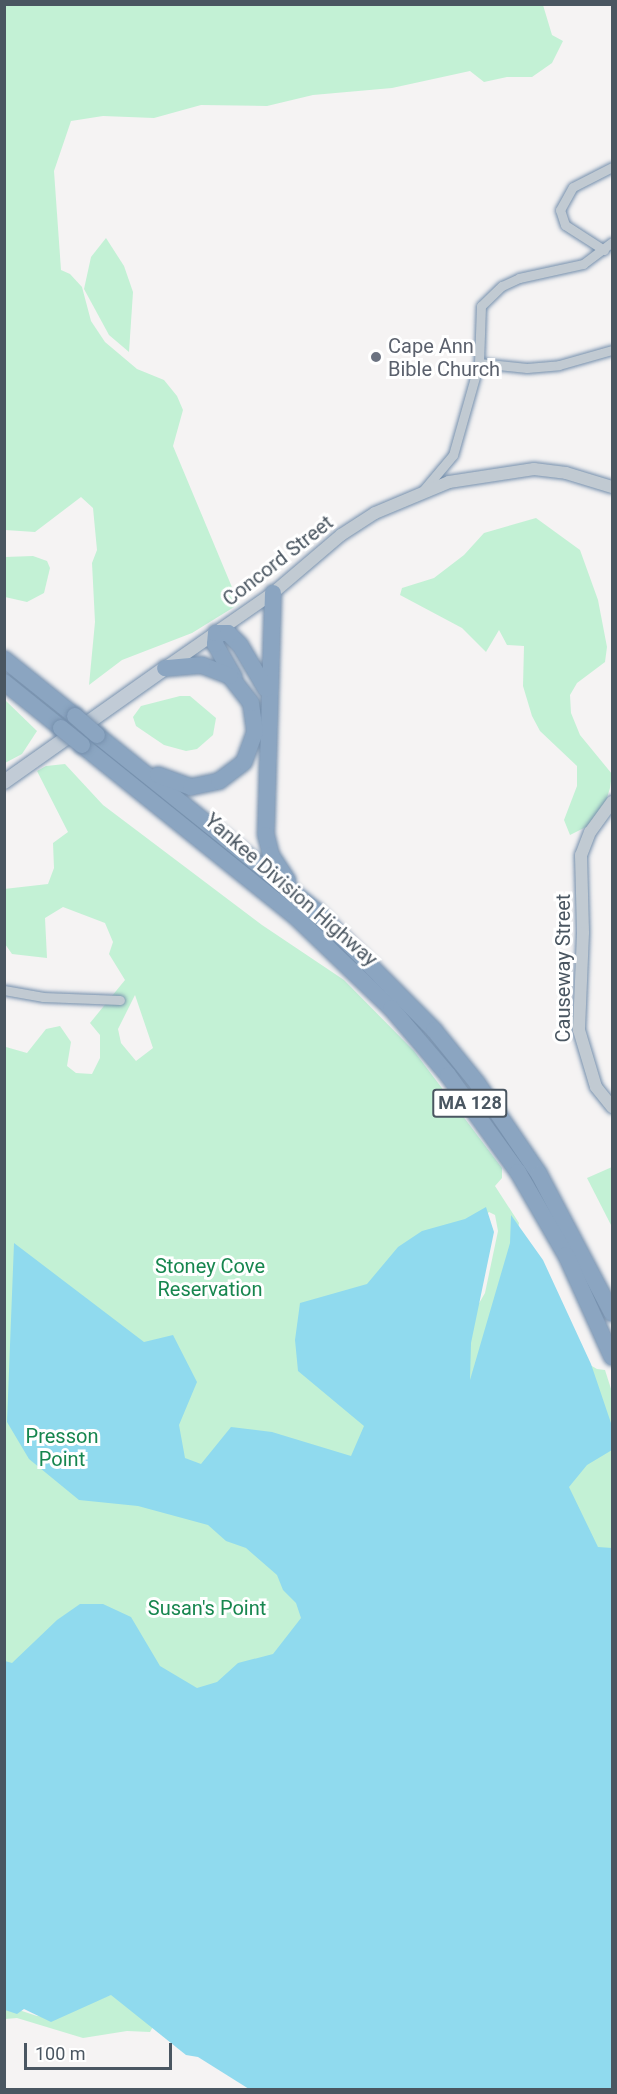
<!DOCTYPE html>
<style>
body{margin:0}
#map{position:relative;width:617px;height:2094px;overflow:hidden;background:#f5f3f3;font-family:Roboto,sans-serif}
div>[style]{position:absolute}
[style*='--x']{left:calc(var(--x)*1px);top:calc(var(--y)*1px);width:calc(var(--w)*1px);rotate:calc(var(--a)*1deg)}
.green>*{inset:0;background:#c3f1d5}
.water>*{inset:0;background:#90daee}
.roads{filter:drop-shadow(0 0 2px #7690ad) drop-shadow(0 0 2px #7690ad)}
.minor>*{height:9px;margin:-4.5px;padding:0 4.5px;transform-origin:4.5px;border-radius:4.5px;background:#c1cad2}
.tertiary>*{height:12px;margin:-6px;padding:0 6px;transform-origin:6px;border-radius:6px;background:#c1cad2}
.secondary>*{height:14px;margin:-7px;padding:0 7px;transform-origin:7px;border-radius:7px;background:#c1cbd6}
.motorway>*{height:16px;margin:-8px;padding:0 8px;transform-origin:8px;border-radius:8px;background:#8ba5c1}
.bridges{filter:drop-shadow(0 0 2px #7690ad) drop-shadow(0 0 2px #7690ad)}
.motorway-bridge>*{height:16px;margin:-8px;padding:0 8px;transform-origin:8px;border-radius:8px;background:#8ba5c1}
.dots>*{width:16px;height:16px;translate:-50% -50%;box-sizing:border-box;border:3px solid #fff;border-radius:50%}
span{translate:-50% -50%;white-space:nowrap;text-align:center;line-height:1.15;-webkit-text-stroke:6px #fff;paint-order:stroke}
.shield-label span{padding:2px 4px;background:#fff;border:2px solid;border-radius:4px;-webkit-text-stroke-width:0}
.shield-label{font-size:18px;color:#4a5661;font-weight:700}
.worship-label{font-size:20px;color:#5b616d}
.left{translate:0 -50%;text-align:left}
.street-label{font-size:20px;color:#4a5661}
.park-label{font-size:20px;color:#17864f}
.frame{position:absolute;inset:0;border:6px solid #4a5661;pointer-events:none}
.scale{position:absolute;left:24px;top:2043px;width:148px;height:27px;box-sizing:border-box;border:3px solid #4a5661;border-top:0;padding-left:8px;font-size:18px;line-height:21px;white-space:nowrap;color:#4a5661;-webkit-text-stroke:4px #fff;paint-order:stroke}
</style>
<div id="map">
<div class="green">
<i style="clip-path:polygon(4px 5px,543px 5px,552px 35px,563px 41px,552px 63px,532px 77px,507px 77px,484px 82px,470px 71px,392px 88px,313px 95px,267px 106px,201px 105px,154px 118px,103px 116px,71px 121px,54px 171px,61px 270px,70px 274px,82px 287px,91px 321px,105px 342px,137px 369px,164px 380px,177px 396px,183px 410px,173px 446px,239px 604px,192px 633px,122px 660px,89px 685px,95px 622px,92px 563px,97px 550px,93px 508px,81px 497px,35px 532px,5px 530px)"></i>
<i style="clip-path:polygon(106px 238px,124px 266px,133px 292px,129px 352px,109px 335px,84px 289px,91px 257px)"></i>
<i style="clip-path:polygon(536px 518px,580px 550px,598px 600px,607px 647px,605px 662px,577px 683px,570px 695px,571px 713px,580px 735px,612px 774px,610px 788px,605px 804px,586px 827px,570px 835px,564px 820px,577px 786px,577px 766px,540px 731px,532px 716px,523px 686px,524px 646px,507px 645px,499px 630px,486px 652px,462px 628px,400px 595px,402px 588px,434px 578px,464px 555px,484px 533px)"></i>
<i style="clip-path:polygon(33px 556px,47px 561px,50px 568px,44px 593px,27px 602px,5px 597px,5px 557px)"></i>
<i style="clip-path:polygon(180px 696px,190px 696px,216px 718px,213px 735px,197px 749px,186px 751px,164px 745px,136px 726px,133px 717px,141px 706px)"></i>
<i style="clip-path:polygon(5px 700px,37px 731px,22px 754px,5px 763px)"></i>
<i style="clip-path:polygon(evenodd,65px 764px,103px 805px,262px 925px,344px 980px,414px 1051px,502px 1168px,502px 1178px,495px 1186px,519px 1223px,518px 1229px,578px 1358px,597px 1369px,605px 1370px,612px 1392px,612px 1712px,312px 1600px,299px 1640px,212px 1695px,37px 1652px,5px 1668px,5px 1013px,6px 1047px,27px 1053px,46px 1029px,60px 1026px,71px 1042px,67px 1066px,76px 1073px,92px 1074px,100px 1058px,100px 1035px,90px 1023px,125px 980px,109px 954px,113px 942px,105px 923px,63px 907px,45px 918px,47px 958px,12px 954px,5px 944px,4px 889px,48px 884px,54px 868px,53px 843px,68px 832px,37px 771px,46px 766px,65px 764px,135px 995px,153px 1048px,136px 1061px,121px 1043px,118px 1029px,135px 995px,65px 764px,489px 1212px,495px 1215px,498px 1231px,485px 1293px,478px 1305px,484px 1217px,489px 1212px)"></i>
<i style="clip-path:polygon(612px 1167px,612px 1227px,587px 1178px)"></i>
<i style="clip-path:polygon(115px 1993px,156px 2021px,150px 2032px,127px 2031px,83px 2038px,17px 2018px,5px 2019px,4px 2005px,37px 2016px,57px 2017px)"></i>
</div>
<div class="water">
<i style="clip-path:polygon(486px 1207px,494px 1232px,471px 1343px,470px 1380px,510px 1243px,511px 1215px,543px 1260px,591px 1364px,612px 1426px,612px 1450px,587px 1465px,569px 1487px,598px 1547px,612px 1548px,612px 2089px,249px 2089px,198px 2057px,186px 2055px,111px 1995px,51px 2022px,24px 2009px,17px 2014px,5px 2010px,5px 1661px,12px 1663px,57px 1620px,80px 1604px,103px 1604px,131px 1617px,160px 1666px,197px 1688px,217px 1682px,238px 1663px,273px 1654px,301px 1618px,296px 1603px,283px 1590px,277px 1575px,246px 1548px,226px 1541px,208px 1525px,138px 1506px,79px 1500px,29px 1459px,7px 1422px,14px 1243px,144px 1342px,173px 1335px,197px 1382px,179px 1425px,185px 1458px,201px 1464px,231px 1427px,272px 1432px,351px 1456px,364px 1426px,298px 1371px,295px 1340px,300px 1303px,367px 1284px,398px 1247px,422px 1231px,465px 1219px)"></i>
</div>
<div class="roads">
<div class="minor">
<i style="--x:604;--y:250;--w:46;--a:-147.3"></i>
<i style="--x:565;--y:225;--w:16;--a:-108"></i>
<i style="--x:560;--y:210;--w:26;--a:-61"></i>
<i style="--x:573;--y:187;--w:44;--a:-27.1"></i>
<i style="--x:479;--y:363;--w:48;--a:5.9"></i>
<i style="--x:527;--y:368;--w:32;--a:-5"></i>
<i style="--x:559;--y:365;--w:55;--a:-15.8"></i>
<i style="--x:421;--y:493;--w:50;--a:-49.9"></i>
<i style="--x:453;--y:455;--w:96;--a:-74.2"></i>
<i style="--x:479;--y:363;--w:57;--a:-88"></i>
<i style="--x:481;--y:306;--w:29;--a:-44"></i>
<i style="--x:502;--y:286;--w:19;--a:-25"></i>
<i style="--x:519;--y:278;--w:66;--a:-12.3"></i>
<i style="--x:583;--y:264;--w:36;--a:-37"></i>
<i style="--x:4;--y:990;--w:40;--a:10"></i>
<i style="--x:43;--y:997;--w:77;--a:2.2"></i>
</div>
<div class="tertiary">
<i style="--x:165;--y:668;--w:131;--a:-34.8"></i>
<i style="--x:273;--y:593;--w:89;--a:-40.5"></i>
<i style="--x:341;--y:535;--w:40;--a:-32.9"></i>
<i style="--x:375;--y:513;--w:80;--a:-22.7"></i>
<i style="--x:449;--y:482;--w:86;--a:-8.7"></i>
<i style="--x:534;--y:469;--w:32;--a:7"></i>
<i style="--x:566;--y:473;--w:48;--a:16.9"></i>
<i style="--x:612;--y:802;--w:37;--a:126"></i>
<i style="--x:590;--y:832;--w:25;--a:111"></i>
<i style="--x:581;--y:855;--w:78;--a:88.5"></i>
<i style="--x:583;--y:933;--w:97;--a:92.4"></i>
<i style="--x:579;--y:1030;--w:59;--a:73.4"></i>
<i style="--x:596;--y:1087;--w:26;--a:51"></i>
</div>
<div class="secondary">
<i style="--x:4;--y:782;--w:197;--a:-35.3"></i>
</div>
<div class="motorway">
<i style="--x:273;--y:593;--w:242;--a:91.7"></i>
<i style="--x:266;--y:835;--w:21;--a:76"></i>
<i style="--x:271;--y:855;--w:30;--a:57"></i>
<i style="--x:4;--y:659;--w:91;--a:38.8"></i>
<i style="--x:234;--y:677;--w:38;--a:-120"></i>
<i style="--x:215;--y:644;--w:11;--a:-85"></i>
<i style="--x:216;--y:633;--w:12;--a:0"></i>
<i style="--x:228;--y:633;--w:17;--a:45"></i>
<i style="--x:240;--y:645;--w:51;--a:59.4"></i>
<i style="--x:4;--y:682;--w:73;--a:38.9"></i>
<i style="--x:97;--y:735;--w:281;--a:38.8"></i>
<i style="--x:316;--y:911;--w:168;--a:45.2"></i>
<i style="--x:434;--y:1030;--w:68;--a:50.9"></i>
<i style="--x:477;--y:1083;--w:110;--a:55.7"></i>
<i style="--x:539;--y:1174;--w:157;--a:62.3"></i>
<i style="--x:82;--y:745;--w:275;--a:38.8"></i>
<i style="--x:296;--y:917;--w:132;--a:43.8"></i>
<i style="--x:391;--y:1008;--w:88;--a:49.6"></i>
<i style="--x:448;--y:1075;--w:120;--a:54.2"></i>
<i style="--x:518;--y:1172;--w:96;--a:60"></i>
<i style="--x:566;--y:1255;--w:112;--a:65.7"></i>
<i style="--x:158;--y:775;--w:35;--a:20"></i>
<i style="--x:191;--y:787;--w:29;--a:-12"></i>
<i style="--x:219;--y:781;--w:31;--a:-37"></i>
<i style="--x:244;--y:762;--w:32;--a:-70"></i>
<i style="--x:255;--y:732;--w:29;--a:-98"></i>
<i style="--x:251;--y:703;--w:34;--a:-128"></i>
<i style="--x:230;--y:676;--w:30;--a:-159"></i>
<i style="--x:202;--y:665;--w:37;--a:175"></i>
</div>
</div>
<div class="bridges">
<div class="motorway-bridge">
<i style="--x:75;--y:716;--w:29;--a:41"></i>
<i style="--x:61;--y:728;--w:27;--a:39"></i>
</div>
</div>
<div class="dots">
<i style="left:376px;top:357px;background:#6b7280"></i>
</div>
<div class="shield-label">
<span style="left:470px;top:1103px">MA 128</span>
</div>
<div class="worship-label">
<span class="left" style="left:388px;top:358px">Cape Ann<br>Bible Church</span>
</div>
<div class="street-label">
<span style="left:278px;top:561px;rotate:-38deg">Concord Street</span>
<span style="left:291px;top:890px;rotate:41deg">Yankee Division Highway</span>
<span style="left:563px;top:968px;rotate:-90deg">Causeway Street</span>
</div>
<div class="park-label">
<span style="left:210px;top:1278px">Stoney Cove<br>Reservation</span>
<span style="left:62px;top:1448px">Presson<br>Point</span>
<span style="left:207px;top:1608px">Susan's Point</span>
</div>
<div class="frame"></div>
<div class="scale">100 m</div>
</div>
